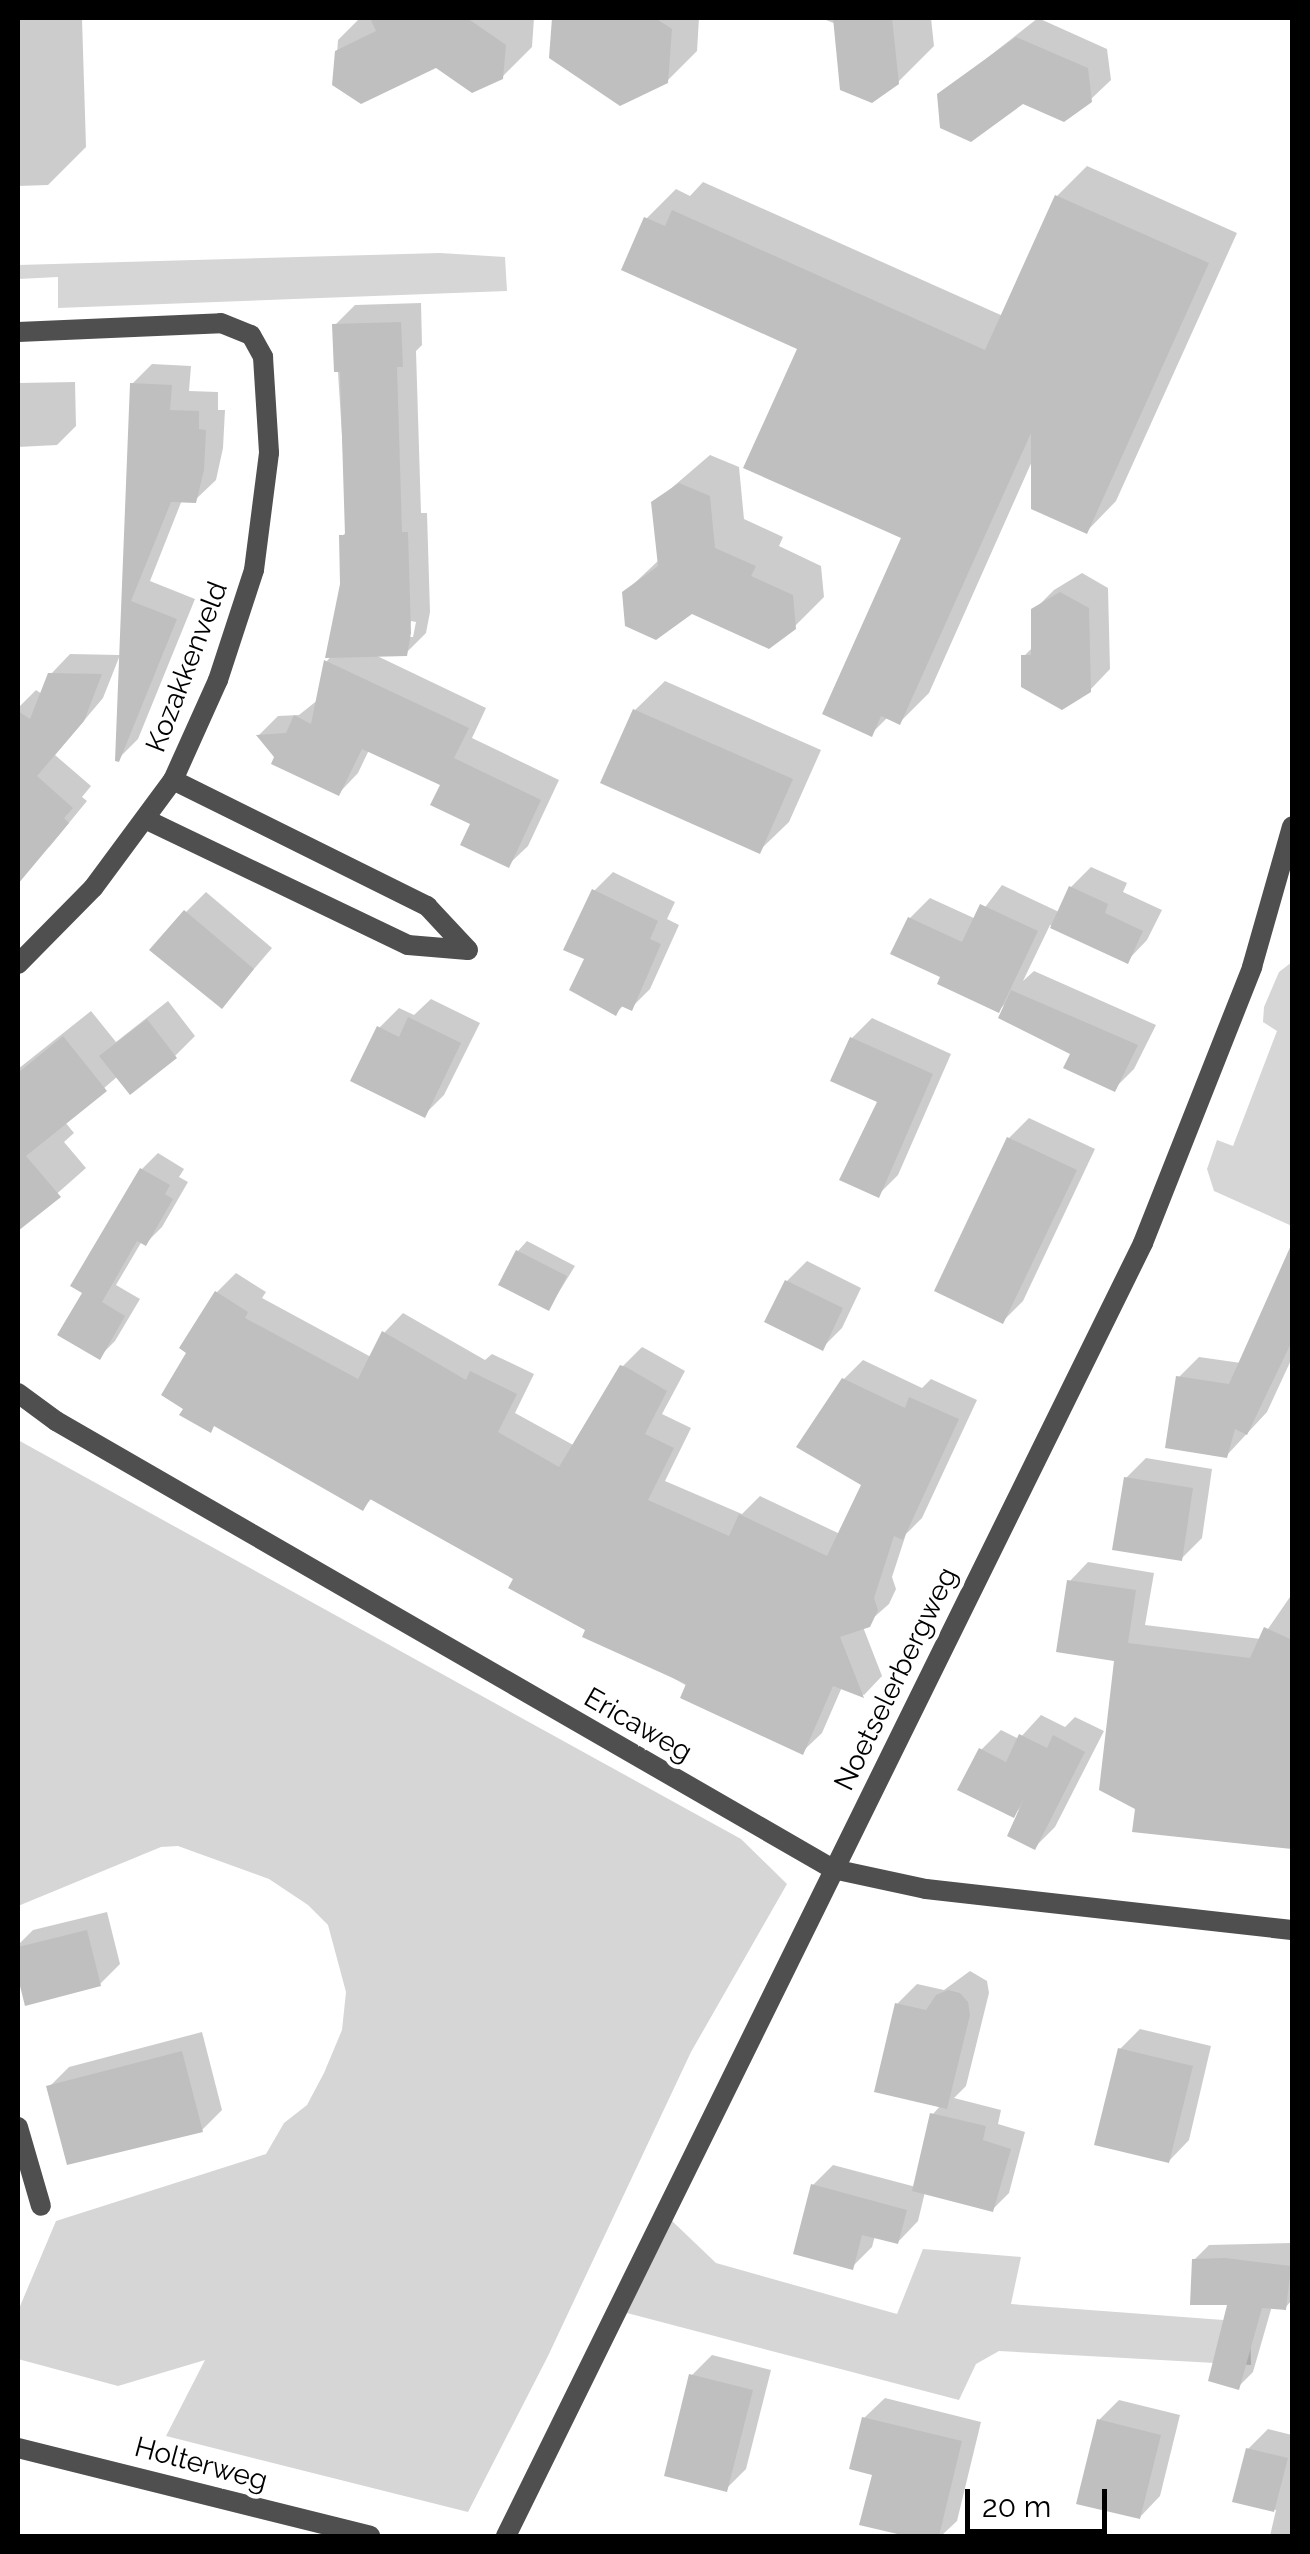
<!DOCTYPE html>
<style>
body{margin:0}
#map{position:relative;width:1310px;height:2554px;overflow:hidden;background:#fff;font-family:Raleway,sans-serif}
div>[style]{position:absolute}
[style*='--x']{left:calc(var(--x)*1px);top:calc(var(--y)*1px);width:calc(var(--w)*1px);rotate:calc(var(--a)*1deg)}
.green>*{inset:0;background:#d6d6d6}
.shadow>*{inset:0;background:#0003}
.building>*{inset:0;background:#bfbfbf}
.lane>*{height:20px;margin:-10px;padding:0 10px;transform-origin:10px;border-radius:10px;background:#4f4f4f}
.street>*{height:20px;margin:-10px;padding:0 10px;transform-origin:10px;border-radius:10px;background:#4f4f4f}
span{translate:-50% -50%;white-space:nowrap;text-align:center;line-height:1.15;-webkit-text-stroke:9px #fff;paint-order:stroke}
.street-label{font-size:28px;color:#000}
.frame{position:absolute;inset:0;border:20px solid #000;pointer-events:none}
.scale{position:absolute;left:965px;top:2489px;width:142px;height:45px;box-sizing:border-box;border:5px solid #000;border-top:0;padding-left:12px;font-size:30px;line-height:35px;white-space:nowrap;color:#000;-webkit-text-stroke:8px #fff;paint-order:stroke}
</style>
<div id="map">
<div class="green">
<i style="clip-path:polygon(440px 253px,505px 257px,507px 291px,58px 308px,58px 277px,18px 279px,18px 265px)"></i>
<i style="clip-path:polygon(1292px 962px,1292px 1226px,1214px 1191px,1207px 1169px,1217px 1140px,1233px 1146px,1277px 1031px,1263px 1022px,1264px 1007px,1279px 972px)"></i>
<i style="clip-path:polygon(18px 1440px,741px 1839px,787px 1884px,691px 2052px,548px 2356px,468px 2512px,166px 2436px,205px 2360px,118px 2386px,18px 2359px,18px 2311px,56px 2221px,266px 2154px,284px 2123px,307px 2105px,324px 2073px,342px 2030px,346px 1992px,328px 1925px,308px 1905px,269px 1879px,178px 1846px,161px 1847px,18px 1906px)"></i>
<i style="clip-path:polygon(670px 2219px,716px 2263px,897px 2314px,923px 2249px,1021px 2257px,1011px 2304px,1250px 2322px,1251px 2365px,999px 2351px,976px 2364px,959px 2400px,627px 2313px)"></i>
</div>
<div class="shadow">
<i style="clip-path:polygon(18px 18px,82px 18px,86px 147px,48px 185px,18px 186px)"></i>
<i style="clip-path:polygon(360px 18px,534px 18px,532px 47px,502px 77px,436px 65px,335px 83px,338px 40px)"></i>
<i style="clip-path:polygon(554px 18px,699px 18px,697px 51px,667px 81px,552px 57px)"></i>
<i style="clip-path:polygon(821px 18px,931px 18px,934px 46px,898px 82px,836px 24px)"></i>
<i style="clip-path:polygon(1038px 18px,1107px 49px,1111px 80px,1090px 100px,940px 95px)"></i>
<i style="clip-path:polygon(1087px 166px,1237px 233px,1116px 501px,1087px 531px,1033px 459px,929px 693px,900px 722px,888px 717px,871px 734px,904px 537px,800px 348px,646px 219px,676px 189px,690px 196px,703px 182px,1003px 316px,1057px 196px)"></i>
<i style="clip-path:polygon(evenodd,421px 303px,422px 345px,416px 351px,421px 513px,427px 513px,430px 612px,426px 633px,406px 653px,373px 654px,486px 708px,472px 738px,559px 780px,528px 846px,508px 865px,443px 784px,369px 750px,358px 773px,339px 793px,277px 756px,259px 735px,278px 716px,299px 715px,319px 699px,327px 661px,332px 655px,343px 584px,342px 536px,348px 531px,335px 325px,355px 305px,421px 303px,411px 621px,416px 622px,413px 637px,408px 637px,411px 621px)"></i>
<i style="clip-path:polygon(152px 364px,191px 366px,189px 391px,218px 392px,218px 410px,225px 410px,223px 448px,216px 480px,195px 500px,182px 500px,150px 581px,195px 599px,138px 739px,118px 759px,132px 384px)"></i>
<i style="clip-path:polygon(75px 382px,76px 426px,57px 445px,18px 447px,18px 383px)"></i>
<i style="clip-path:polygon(710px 455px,739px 467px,744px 519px,783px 537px,779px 546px,821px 566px,824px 597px,794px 627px,691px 611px,624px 593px,659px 560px,654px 503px)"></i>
<i style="clip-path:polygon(1082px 573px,1108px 588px,1110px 669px,1090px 690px,1024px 656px,1034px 646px,1034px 610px,1054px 590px)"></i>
<i style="clip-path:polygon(70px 654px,120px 655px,103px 698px,55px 755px,91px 786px,82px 797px,87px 801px,50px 846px,18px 870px,18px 708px,36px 690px,42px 694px,50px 675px)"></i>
<i style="clip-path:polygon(665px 681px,821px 750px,789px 822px,759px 851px,635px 710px)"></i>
<i style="clip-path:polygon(1091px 867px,1127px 883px,1123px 892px,1162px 910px,1147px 940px,1127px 961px,1050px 925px,1023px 981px,1034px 971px,1156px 1025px,1134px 1069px,1114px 1089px,1009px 1000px,999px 1010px,943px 976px,894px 953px,910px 918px,930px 898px,976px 919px,1002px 885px,1059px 912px,1071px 887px)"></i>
<i style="clip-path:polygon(613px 872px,675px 902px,667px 919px,679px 925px,650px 989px,631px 1008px,624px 1005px,616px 1013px,587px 958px,594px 891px)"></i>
<i style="clip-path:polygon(206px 892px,272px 948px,222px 1006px,186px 912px)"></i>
<i style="clip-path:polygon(431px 999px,480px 1023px,444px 1095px,424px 1115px,379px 1028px,399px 1008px,414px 1015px)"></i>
<i style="clip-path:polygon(168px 1001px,195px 1036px,175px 1056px,118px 1076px,65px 1122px,74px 1133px,64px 1142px,86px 1168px,18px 1228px,18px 1069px,91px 1011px,116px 1042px)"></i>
<i style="clip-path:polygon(872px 1018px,951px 1054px,898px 1175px,878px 1195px,881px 1101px,852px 1038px)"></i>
<i style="clip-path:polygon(1029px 1118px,1095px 1149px,1023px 1301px,1003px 1321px,1009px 1138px)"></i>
<i style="clip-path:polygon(158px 1153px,184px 1169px,179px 1177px,188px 1182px,162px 1227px,146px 1243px,142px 1241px,116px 1285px,140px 1299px,115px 1341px,99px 1357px,85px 1292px,142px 1169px)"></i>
<i style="clip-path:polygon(527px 1241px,575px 1266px,549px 1308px,518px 1251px)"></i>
<i style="clip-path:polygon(807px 1261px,861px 1288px,842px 1328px,822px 1348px,787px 1281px)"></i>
<i style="clip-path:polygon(1292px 1271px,1292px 1358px,1267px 1412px,1227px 1455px,1179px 1377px,1199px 1357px,1241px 1363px,1275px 1288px)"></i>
<i style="clip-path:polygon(236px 1273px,266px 1292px,262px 1298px,371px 1357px,384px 1333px,403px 1313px,485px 1360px,492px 1354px,534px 1374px,515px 1413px,575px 1446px,622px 1367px,642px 1347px,646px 1349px,685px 1371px,662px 1414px,691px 1428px,665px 1481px,742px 1514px,760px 1496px,840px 1534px,864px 1484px,844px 1379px,863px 1360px,922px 1388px,931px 1379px,977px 1400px,922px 1518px,906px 1534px,892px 1577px,896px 1589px,889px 1604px,863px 1627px,882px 1676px,864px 1695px,842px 1687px,822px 1733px,802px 1752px,588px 1629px,516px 1578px,373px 1497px,363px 1508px,190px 1352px,217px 1292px)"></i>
<i style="clip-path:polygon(1146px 1458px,1212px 1469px,1202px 1538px,1182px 1558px,1126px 1478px)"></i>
<i style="clip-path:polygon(1088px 1562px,1154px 1573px,1145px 1625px,1261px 1639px,1292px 1594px,1292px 1846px,1135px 1830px,1137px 1807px,1117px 1659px,1070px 1581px)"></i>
<i style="clip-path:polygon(1041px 1715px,1065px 1727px,1075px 1717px,1104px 1731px,1055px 1827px,1035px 1847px,1023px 1805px,1013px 1815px,981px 1750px,1001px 1730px,1019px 1739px)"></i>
<i style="clip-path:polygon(107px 1912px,120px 1964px,100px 1984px,26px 2002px,18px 1969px,18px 1945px,33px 1930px)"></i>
<i style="clip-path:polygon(970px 1971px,987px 1981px,989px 1993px,966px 2086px,954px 2098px,1001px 2110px,998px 2124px,1025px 2132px,1009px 2193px,992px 2210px,925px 2192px,918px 2221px,898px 2242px,875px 2236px,872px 2247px,852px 2267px,813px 2185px,833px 2165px,916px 2187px,933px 2114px,941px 2105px,897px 2004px,917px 1984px,944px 1990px)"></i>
<i style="clip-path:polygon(1140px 2029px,1211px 2046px,1189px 2140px,1169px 2161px,1120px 2049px)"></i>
<i style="clip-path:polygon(202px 2032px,222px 2110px,202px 2130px,49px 2087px,69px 2067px)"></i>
<i style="clip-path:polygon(1292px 2243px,1292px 2300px,1285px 2308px,1272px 2306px,1253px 2372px,1238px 2387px,1230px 2303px,1194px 2260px,1209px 2245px)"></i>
<i style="clip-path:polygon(712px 2355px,771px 2370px,746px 2469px,726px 2489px,692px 2375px)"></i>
<i style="clip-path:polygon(885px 2398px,981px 2422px,957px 2521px,941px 2536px,917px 2536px,862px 2523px,875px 2473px,864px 2418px)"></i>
<i style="clip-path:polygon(1119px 2400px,1180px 2415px,1160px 2496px,1140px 2517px,1099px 2420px)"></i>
<i style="clip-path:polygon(1268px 2429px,1292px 2435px,1292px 2536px,1270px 2536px,1276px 2510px,1235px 2500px,1248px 2449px)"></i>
</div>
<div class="building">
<i style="clip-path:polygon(370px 18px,467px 18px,506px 45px,503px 79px,472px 93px,436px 68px,361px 104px,332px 85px,335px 51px,376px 31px)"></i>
<i style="clip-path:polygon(552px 18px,655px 18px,672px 29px,668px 83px,620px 106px,549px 58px)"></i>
<i style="clip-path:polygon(833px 18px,892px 18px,899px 84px,872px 103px,840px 90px)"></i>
<i style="clip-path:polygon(1016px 37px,1088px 68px,1092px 102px,1064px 122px,1023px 104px,971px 142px,940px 128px,937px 94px)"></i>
<i style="clip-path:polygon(1055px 195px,1209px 263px,1087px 534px,1031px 509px,1031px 433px,900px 725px,881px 716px,872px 737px,822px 714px,901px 538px,743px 468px,797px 349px,621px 270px,644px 217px,665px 226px,672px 210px,985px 350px)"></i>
<i style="clip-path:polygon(401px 322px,403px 367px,397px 367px,402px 532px,408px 532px,411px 633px,407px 656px,325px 658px,340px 584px,339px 535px,345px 535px,340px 372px,334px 372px,332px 324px)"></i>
<i style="clip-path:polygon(130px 383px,172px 385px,170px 410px,199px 411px,199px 429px,206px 430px,204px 470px,196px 503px,171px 502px,131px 601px,177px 619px,119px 762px,115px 761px)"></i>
<i style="clip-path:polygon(679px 483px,710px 496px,715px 548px,756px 566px,751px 576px,793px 595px,796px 629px,769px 649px,692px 614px,656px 640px,625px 626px,622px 592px,658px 566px,651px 502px)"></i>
<i style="clip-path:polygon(1060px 592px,1089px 608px,1091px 692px,1062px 710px,1021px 687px,1021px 655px,1031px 655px,1031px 609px)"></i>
<i style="clip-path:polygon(324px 660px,469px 728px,454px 758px,541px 800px,509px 868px,460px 845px,470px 824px,430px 805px,440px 785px,362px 749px,339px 796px,271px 764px,274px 757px,256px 735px,286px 733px,294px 715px,311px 724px)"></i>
<i style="clip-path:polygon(48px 673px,102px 674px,84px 721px,37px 776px,73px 808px,64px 818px,69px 823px,18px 884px,18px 711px,30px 719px)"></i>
<i style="clip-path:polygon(633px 709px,793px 779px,760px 854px,600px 783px)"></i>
<i style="clip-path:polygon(1069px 886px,1108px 904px,1105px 913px,1143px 931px,1128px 964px,1050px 928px)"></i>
<i style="clip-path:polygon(592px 889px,658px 921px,650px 939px,661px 944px,632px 1011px,621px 1006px,616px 1016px,569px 990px,584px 959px,563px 950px)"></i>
<i style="clip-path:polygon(980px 904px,1038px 931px,999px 1013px,937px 984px,940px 977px,890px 954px,908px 917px,962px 942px)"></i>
<i style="clip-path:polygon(184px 910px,254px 969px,222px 1009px,149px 950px)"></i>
<i style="clip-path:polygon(1011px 990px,1138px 1045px,1115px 1092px,1063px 1068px,1070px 1054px,998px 1018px)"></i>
<i style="clip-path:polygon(408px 1017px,461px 1043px,425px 1118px,350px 1081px,377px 1026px,399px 1037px)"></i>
<i style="clip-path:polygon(147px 1019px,177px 1058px,130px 1095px,99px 1056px)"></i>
<i style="clip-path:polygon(63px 1036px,107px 1091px,26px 1156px,61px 1197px,18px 1231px,18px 1073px)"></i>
<i style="clip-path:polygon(850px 1037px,933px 1074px,879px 1198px,839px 1180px,877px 1102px,830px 1081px)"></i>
<i style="clip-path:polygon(1007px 1137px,1077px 1170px,1003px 1324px,934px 1291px)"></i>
<i style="clip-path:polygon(140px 1168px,170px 1185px,165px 1194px,173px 1199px,146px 1246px,137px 1241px,102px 1302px,125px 1316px,100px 1360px,57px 1335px,82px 1293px,70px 1286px)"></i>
<i style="clip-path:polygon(1292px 1243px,1292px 1341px,1247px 1435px,1235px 1429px,1227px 1458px,1165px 1448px,1176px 1376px,1229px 1384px)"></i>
<i style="clip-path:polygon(516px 1250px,567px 1276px,549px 1311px,498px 1285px)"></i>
<i style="clip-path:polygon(785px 1280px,843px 1308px,823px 1351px,764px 1322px)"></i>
<i style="clip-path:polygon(215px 1291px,248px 1312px,245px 1318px,358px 1379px,382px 1331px,466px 1380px,470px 1371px,517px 1394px,498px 1432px,559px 1467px,620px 1365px,626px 1367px,667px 1391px,645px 1434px,674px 1448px,648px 1500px,729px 1536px,739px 1514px,827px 1556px,861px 1485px,796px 1447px,842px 1378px,905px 1408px,909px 1397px,959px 1419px,903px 1540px,894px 1536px,874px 1598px,878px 1610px,870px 1627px,840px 1637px,864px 1698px,833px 1686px,803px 1755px,680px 1698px,686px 1684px,582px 1637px,585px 1630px,508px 1588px,513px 1579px,370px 1499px,363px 1511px,214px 1426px,211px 1433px,179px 1415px,183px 1409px,161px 1395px,186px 1353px,179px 1348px)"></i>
<i style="clip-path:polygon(1124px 1477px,1193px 1488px,1182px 1561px,1112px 1550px)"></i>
<i style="clip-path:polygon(1067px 1580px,1136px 1590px,1128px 1643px,1250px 1658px,1264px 1627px,1292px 1640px,1292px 1849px,1132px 1832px,1135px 1809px,1099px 1790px,1114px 1661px,1056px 1652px)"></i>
<i style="clip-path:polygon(1019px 1734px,1047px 1748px,1053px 1735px,1085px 1752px,1035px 1850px,1007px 1836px,1026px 1794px,1014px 1818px,957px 1790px,979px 1748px,1006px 1762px)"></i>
<i style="clip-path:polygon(87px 1930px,101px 1986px,25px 2006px,18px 1978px,18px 1947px)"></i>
<i style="clip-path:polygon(948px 1990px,960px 1993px,968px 2002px,970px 2015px,947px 2109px,874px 2092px,895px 2003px,926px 2010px,936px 1995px)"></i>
<i style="clip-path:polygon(1118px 2048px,1193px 2066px,1169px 2163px,1094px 2145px)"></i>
<i style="clip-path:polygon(182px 2051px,203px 2132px,67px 2165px,46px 2086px)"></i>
<i style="clip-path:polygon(930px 2113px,986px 2126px,983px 2140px,1011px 2149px,993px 2212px,912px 2191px)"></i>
<i style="clip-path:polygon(811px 2184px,907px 2210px,898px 2244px,862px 2235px,853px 2270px,793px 2254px)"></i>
<i style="clip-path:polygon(1225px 2258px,1291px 2266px,1286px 2310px,1262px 2308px,1239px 2390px,1208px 2381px,1227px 2305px,1190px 2305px,1192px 2259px)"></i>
<i style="clip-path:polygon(689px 2374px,753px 2390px,727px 2492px,664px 2476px)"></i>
<i style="clip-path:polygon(862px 2417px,962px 2441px,939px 2536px,906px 2536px,859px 2525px,872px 2475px,849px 2469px)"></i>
<i style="clip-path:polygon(1097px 2419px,1161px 2435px,1140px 2519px,1076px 2504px)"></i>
<i style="clip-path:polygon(1246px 2448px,1288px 2458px,1274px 2512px,1232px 2502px)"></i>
</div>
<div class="lane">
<i style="--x:18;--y:2127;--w:82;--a:73.8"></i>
</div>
<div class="street">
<i style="--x:18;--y:332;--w:203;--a:-2.5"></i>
<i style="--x:221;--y:323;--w:32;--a:22"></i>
<i style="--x:251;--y:335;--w:25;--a:61"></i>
<i style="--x:263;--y:357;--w:96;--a:86.4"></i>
<i style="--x:269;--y:453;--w:118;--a:97.3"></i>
<i style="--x:254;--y:570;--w:116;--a:108.1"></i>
<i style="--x:218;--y:680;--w:110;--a:114.2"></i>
<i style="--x:173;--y:780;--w:134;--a:126.5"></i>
<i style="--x:93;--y:888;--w:107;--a:134.6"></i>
<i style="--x:173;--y:780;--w:284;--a:26.4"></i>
<i style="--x:427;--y:906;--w:60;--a:47"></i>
<i style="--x:147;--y:820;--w:289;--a:25.6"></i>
<i style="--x:408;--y:945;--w:60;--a:4.8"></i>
<i style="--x:18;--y:1393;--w:47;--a:36.4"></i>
<i style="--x:56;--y:1421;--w:897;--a:29.97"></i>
<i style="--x:833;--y:1869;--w:95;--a:12.1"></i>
<i style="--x:926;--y:1889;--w:368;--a:6.4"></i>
<i style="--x:18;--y:2448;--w:363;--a:14"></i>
<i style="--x:506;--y:2536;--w:1441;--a:-63.77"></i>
<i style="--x:1143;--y:1243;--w:297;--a:-68.4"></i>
<i style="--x:1252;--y:967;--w:146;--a:-74.1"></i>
</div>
<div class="street-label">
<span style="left:187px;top:667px;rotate:-69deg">Kozakkenveld</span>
<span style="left:896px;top:1679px;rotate:-64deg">Noetselerbergweg</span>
<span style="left:638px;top:1725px;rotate:30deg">Ericaweg</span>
<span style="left:201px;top:2464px;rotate:15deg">Holterweg</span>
</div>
<div class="frame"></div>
<div class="scale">20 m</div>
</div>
